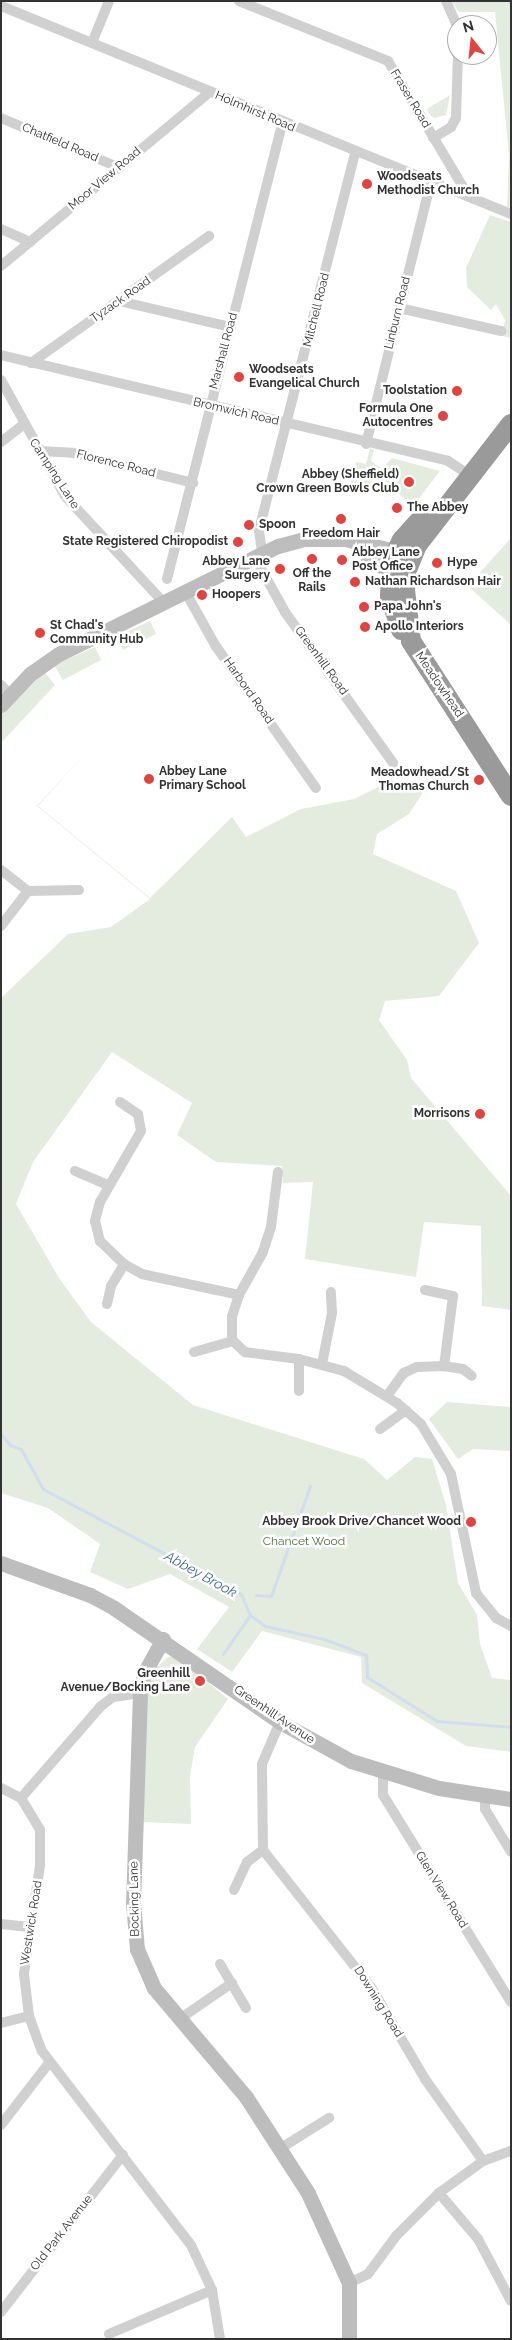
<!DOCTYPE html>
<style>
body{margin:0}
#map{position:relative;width:512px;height:2340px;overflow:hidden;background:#fff;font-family:Raleway,sans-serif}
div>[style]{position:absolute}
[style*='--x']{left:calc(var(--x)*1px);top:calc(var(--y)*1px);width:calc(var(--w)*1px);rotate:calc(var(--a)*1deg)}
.green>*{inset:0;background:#e4ecdf}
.stream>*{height:3px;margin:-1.5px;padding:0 1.5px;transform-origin:1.5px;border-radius:1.5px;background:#d0deed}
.street>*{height:10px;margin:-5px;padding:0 5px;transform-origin:5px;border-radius:5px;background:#d0d0d0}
.secondary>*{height:15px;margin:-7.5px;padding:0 7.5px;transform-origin:7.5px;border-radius:7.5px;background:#bdbdbd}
.highway>*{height:20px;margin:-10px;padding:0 10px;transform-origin:10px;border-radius:10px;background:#9a9a9a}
.dots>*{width:14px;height:14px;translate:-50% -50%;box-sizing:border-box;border:2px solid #fff;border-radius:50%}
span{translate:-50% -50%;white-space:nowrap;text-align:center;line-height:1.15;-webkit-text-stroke:5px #fff;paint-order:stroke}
.street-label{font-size:12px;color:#333}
.poi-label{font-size:12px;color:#333;font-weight:700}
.left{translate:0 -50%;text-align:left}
.right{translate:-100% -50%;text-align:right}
.park-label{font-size:12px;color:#516e40}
.water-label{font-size:14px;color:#426b94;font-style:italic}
.frame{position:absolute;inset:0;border:2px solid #333;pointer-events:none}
.north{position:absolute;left:447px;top:15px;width:50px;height:50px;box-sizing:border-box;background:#fff;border:1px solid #adadad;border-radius:50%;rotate:344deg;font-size:14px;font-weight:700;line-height:20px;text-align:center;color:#333}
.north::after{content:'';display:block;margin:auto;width:18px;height:22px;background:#e1443e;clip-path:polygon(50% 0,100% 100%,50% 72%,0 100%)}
</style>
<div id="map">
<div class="green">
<i style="clip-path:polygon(451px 1px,511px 1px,511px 208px,507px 207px,509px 156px,495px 12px,459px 12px)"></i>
<i style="clip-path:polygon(450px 95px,446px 115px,434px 118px,430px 115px,427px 109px)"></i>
<i style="clip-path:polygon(490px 215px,511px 222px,511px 338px,502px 336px,505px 320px,496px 304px,491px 310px,467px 287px,466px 268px)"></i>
<i style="clip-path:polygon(370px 448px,374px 450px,371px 461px,381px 468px,370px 484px,349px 490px,356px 462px,366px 464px)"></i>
<i style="clip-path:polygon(392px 458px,440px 471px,413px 506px,377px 474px)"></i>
<i style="clip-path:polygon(511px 538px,511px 625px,468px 586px)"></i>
<i style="clip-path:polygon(150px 621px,156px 634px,123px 650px,117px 636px)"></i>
<i style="clip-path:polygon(95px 647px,101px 660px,63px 680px,54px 665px)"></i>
<i style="clip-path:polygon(44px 671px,55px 685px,1px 743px,1px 714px,19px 690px)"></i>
<i style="clip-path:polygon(86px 752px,38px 806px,150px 898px,232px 817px,246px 837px,301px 809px,354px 799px,393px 780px,403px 789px,415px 783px,424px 791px,409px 814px,377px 834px,373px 854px,456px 891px,479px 943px,439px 996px,385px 1001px,379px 1020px,407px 1060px,411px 1078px,511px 1196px,511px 1310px,482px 1306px,481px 1226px,424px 1222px,416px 1277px,305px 1259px,313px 1182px,283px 1183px,282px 1166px,216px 1162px,177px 1135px,192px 1103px,112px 1052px,33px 1162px,16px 1204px,59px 1278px,91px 1322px,193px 1405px,364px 1459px,387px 1480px,415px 1457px,432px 1459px,446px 1505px,458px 1583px,477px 1615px,480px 1644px,492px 1678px,511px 1680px,511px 1752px,466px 1746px,362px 1683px,361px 1657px,262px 1631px,232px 1672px,197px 1649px,229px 1607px,170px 1574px,128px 1589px,90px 1572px,100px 1544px,48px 1508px,1px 1493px,1px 998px,68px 934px,111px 927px,150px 899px,37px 806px)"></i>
<i style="clip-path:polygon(447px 1402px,511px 1407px,511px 1451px,473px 1449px,458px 1459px,429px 1419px)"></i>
<i style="clip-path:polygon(176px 1656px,228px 1699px,195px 1747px,190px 1776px,191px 1824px,141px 1822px,145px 1696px,155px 1669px,168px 1657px)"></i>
</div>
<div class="stream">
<i style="--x:509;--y:1;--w:4;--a:63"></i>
<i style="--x:1;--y:1434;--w:14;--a:51"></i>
<i style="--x:10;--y:1445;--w:12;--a:20"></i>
<i style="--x:21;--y:1449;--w:46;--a:61.2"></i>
<i style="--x:43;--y:1489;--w:224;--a:27.9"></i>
<i style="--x:241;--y:1594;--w:23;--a:67"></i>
<i style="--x:250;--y:1615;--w:19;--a:36"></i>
<i style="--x:265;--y:1626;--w:60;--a:12.4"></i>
<i style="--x:324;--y:1639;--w:45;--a:20.9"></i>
<i style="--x:366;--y:1655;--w:22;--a:87"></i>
<i style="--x:367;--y:1677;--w:83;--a:32.2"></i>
<i style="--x:437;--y:1721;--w:74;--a:4.6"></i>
<i style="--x:256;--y:1595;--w:15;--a:4"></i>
<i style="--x:271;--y:1596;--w:117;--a:-70.5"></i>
<i style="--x:223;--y:1654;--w:47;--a:-55.3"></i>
</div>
<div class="street">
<i style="--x:239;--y:1;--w:161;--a:21.9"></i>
<i style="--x:388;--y:61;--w:158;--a:59.2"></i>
<i style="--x:446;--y:1;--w:27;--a:66"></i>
<i style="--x:1;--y:6;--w:551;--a:22.19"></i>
<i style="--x:92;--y:43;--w:45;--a:-68"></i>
<i style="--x:1;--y:118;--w:129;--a:22.8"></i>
<i style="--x:433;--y:138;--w:21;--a:-31"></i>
<i style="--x:451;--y:127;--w:10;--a:-61"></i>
<i style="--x:456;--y:118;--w:63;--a:-88.2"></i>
<i style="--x:1;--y:229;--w:32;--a:24"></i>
<i style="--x:1;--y:266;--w:271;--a:-39.8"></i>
<i style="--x:119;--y:301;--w:115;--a:13.1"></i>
<i style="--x:399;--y:308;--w:105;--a:12.7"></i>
<i style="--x:1;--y:355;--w:459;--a:13.3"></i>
<i style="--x:448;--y:461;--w:24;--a:33"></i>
<i style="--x:31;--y:363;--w:219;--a:-35.5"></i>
<i style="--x:1;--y:380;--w:132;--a:61.1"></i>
<i style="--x:65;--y:496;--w:144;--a:47.2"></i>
<i style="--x:1;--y:442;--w:28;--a:-38"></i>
<i style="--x:366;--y:444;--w:271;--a:-76.1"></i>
<i style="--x:38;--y:451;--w:35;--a:3"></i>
<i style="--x:73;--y:453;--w:124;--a:14"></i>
<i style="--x:262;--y:552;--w:22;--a:-98"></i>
<i style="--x:259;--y:530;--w:388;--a:-75.7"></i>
<i style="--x:254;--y:556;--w:64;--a:61"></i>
<i style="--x:285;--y:612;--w:186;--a:54.4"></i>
<i style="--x:167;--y:579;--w:469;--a:-75.8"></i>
<i style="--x:185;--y:591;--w:62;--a:60.9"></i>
<i style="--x:215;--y:645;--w:175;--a:54.8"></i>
<i style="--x:1;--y:685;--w:13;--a:45"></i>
<i style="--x:1;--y:870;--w:34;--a:38"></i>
<i style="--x:28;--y:891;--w:51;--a:-1.1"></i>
<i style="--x:1;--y:926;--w:44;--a:-52.4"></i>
<i style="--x:120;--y:1102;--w:22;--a:34"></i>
<i style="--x:138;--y:1114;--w:17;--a:80"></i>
<i style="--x:141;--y:1131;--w:82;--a:120"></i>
<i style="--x:100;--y:1202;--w:20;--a:105"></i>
<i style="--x:95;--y:1221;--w:21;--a:76"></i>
<i style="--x:100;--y:1241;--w:33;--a:44"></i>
<i style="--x:124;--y:1264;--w:21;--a:29"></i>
<i style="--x:142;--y:1274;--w:99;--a:12.2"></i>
<i style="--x:75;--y:1171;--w:36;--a:23"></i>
<i style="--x:278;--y:1172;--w:55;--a:97.3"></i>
<i style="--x:271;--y:1227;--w:26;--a:108"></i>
<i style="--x:263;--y:1252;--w:49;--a:119.2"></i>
<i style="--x:239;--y:1295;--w:22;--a:108"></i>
<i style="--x:232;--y:1316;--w:24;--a:90"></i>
<i style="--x:232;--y:1340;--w:18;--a:43"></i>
<i style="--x:245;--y:1352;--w:54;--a:7.4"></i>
<i style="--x:299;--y:1359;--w:47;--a:14.9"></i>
<i style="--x:344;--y:1371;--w:62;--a:31.1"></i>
<i style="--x:397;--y:1403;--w:32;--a:41"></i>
<i style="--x:421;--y:1424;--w:58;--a:59"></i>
<i style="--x:451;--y:1474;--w:122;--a:78.1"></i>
<i style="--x:476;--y:1593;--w:32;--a:51"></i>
<i style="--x:496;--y:1618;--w:17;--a:28"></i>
<i style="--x:425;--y:1290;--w:29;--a:12"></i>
<i style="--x:453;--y:1296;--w:71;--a:97.3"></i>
<i style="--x:107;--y:1304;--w:18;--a:-77"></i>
<i style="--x:111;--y:1286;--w:26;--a:-59"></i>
<i style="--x:194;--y:1352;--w:41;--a:-15.8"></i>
<i style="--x:299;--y:1359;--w:32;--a:90"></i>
<i style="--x:322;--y:1364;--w:52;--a:-78.9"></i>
<i style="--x:332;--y:1313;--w:21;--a:-93"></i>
<i style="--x:387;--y:1396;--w:29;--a:-54"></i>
<i style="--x:404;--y:1373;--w:14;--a:-25"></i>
<i style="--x:417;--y:1367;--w:27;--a:-2"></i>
<i style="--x:444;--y:1366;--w:19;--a:9"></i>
<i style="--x:463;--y:1369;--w:11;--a:38"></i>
<i style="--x:380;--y:1429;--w:32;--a:-36"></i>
<i style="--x:383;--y:1774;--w:21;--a:90"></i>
<i style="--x:383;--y:1795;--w:243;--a:58.3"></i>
<i style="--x:1;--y:1788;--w:22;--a:27"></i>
<i style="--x:21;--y:1798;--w:37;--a:59"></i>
<i style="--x:40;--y:1830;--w:35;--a:90"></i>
<i style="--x:40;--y:1865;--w:110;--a:98.4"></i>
<i style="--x:24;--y:1974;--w:42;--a:83.2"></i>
<i style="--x:29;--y:2016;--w:37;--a:70"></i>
<i style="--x:42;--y:2051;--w:245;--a:52.5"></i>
<i style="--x:191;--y:2245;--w:50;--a:65"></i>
<i style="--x:212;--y:2290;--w:50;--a:80.7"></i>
<i style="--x:485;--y:1795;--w:14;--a:90"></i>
<i style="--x:485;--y:1809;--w:50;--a:58.8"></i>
<i style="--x:21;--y:1798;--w:121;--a:-49"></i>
<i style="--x:100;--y:1707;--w:16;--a:-38"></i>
<i style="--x:113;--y:1697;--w:27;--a:-8"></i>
<i style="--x:263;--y:1850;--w:174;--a:51.8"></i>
<i style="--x:371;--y:1987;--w:107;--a:59.6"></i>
<i style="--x:425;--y:2079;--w:100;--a:54.7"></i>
<i style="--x:234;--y:1890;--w:31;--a:-65"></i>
<i style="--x:247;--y:1862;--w:20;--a:-37"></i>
<i style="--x:263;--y:1850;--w:86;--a:-90.7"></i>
<i style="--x:262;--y:1764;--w:46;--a:-66.8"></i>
<i style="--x:1;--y:1924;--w:28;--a:6"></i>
<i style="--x:220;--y:1964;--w:51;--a:59.4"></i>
<i style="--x:181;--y:2018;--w:62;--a:-34.5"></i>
<i style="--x:1;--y:2023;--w:29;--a:-14"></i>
<i style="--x:1;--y:2125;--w:78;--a:-52.3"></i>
<i style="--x:281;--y:2148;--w:57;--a:-32"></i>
<i style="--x:439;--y:2193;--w:60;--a:49.7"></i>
<i style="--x:478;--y:2239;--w:70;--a:62"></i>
<i style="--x:349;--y:2283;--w:21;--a:-25"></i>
<i style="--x:368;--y:2274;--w:47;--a:-53.6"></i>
<i style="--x:396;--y:2236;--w:61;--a:-45"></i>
<i style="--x:439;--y:2193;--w:54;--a:-36"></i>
<i style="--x:483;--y:2161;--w:30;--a:-20"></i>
<i style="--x:1;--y:2312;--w:199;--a:-52.2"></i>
<i style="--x:109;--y:2334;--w:112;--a:-23.1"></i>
</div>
<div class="secondary">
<i style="--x:1;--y:705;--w:42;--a:-46.9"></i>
<i style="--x:30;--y:674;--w:35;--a:-35"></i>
<i style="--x:59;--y:654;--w:244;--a:-26.3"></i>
<i style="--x:278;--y:546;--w:27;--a:-15"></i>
<i style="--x:304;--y:539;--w:41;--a:0"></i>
<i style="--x:345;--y:539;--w:51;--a:13.5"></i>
<i style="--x:395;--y:551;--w:18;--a:41"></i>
<i style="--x:409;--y:563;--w:24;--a:165"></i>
<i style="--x:386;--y:569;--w:22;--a:-146"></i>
<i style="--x:368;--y:557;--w:15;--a:-122"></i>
<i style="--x:1;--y:1563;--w:95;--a:19.8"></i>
<i style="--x:90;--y:1595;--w:27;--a:28"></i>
<i style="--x:114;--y:1608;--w:201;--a:34.5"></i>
<i style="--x:280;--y:1722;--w:81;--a:28.8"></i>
<i style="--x:351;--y:1761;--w:92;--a:17.1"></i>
<i style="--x:439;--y:1788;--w:73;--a:8.7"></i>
<i style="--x:163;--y:1639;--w:39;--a:119"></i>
<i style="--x:144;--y:1673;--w:20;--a:101"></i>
<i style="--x:140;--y:1693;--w:210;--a:91.9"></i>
<i style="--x:133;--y:1903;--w:46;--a:85"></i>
<i style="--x:137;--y:1949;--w:43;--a:66.4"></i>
<i style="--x:154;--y:1988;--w:143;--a:49.8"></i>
<i style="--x:246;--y:2097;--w:114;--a:57.1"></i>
<i style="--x:308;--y:2193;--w:99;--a:65.5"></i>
<i style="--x:349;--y:2283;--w:56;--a:90"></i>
</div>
<div class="highway">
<i style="--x:511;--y:424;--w:153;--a:127.8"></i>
<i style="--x:417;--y:545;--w:29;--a:112"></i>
<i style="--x:406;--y:572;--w:18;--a:93"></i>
<i style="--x:405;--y:590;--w:51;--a:83.3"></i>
<i style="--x:411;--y:641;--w:184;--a:57.2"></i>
<i style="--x:401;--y:630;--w:36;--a:-108"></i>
<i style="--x:390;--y:596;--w:35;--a:-87"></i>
<i style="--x:392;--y:561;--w:23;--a:-65"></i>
<i style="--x:402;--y:540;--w:36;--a:-48"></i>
</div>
<div class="dots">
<i style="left:367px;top:184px;background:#e1443e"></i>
<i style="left:239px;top:377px;background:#e1443e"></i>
<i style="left:457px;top:391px;background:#e1443e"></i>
<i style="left:443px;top:416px;background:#e1443e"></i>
<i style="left:409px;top:482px;background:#e1443e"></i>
<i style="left:397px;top:508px;background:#e1443e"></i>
<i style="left:341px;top:519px;background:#e1443e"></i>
<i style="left:249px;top:525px;background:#e1443e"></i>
<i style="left:238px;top:542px;background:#e1443e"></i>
<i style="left:312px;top:559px;background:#e1443e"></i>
<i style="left:342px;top:560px;background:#e1443e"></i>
<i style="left:437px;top:563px;background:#e1443e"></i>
<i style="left:280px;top:569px;background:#e1443e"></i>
<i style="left:355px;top:582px;background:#e1443e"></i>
<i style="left:202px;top:595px;background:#e1443e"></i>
<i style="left:364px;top:607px;background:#e1443e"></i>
<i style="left:365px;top:627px;background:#e1443e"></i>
<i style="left:40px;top:633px;background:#e1443e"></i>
<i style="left:149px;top:779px;background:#e1443e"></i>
<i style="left:479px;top:780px;background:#e1443e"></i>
<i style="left:480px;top:1114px;background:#e1443e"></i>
<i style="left:471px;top:1522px;background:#e1443e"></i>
<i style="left:200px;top:1681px;background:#e1443e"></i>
</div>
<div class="street-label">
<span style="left:410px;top:99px;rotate:59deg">Fraser Road</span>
<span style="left:255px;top:112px;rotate:23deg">Holmhirst Road</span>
<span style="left:60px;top:143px;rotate:23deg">Chatfield Road</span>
<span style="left:105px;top:179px;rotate:-40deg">Moor View Road</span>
<span style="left:121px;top:300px;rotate:-35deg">Tyzack Road</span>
<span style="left:317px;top:310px;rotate:-76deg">Mitchell Road</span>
<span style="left:398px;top:313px;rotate:-76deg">Linburn Road</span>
<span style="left:224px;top:351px;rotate:-75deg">Marshall Road</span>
<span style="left:236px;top:412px;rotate:13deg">Bromwich Road</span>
<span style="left:116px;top:464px;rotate:14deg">Florence Road</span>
<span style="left:54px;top:474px;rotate:57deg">Camping Lane</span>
<span style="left:321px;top:661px;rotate:54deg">Greenhill Road</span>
<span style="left:439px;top:685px;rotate:56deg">Meadowhead</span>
<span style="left:248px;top:691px;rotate:55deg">Harbord Road</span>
<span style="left:274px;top:1715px;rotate:34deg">Greenhill Avenue</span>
<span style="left:441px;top:1890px;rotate:58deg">Glen View Road</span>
<span style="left:135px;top:1899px;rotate:-91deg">Bocking Lane</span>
<span style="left:32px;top:1923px;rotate:-81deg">Westwick Road</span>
<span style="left:378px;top:2002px;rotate:58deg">Downing Road</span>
<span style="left:62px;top:2233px;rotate:-52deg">Old Park Avenue</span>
</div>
<div class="poi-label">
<span class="left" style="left:377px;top:184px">Woodseats<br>Methodist Church</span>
<span class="left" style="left:249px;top:377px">Woodseats<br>Evangelical Church</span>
<span class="right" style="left:447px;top:391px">Toolstation</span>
<span class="right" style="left:433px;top:416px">Formula One<br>Autocentres</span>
<span class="right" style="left:399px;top:482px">Abbey (Sheffield)<br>Crown Green Bowls Club</span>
<span class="left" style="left:407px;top:508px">The Abbey</span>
<span class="left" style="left:259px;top:525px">Spoon</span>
<span style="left:341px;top:534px">Freedom Hair</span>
<span class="right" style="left:228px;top:542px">State Registered Chiropodist</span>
<span class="left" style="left:352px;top:560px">Abbey Lane<br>Post Office</span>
<span class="right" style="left:270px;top:569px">Abbey Lane<br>Surgery</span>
<span class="left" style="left:447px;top:563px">Hype</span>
<span style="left:312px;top:581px">Off the<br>Rails</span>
<span class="left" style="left:365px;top:582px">Nathan Richardson Hair</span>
<span class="left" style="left:212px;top:595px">Hoopers</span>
<span class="left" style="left:374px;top:607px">Papa John's</span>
<span class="left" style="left:50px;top:633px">St Chad's<br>Community Hub</span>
<span class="left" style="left:375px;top:627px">Apollo Interiors</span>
<span class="left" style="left:159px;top:779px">Abbey Lane<br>Primary School</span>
<span class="right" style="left:469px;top:780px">Meadowhead/St<br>Thomas Church</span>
<span class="right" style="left:470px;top:1114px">Morrisons</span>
<span class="right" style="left:461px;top:1522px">Abbey Brook Drive/Chancet Wood</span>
<span class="right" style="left:190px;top:1681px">Greenhill<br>Avenue/Bocking Lane</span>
</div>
<div class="park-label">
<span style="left:304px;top:1542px">Chancet Wood</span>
</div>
<div class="water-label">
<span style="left:201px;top:1574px;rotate:29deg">Abbey Brook</span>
</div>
<div class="frame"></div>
<div class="north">N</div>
</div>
